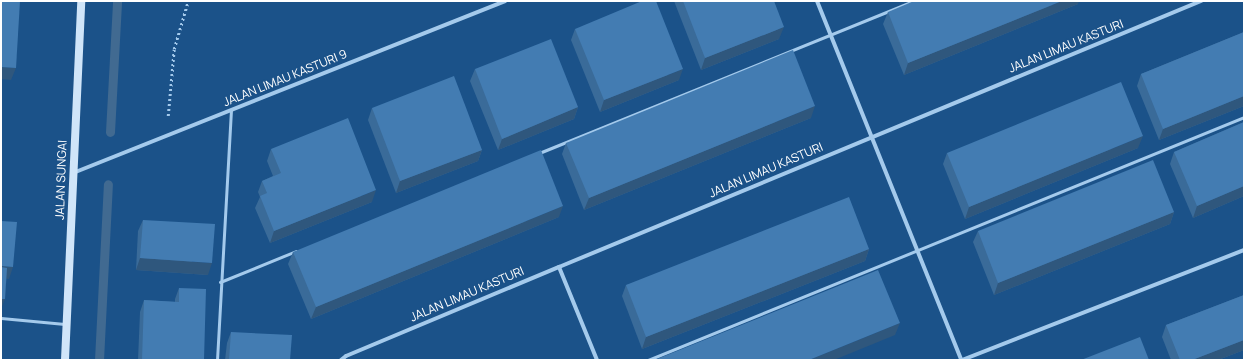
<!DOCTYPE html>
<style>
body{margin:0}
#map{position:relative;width:1245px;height:361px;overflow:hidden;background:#1b5289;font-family:Manrope,sans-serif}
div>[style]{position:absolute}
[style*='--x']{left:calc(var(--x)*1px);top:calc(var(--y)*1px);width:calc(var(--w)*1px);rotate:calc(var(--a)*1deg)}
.stream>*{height:9px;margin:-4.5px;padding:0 4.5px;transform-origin:4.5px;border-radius:4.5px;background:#416a91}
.path>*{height:2.5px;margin-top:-1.25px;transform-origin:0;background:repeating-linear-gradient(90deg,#a4caec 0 2px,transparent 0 5px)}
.lane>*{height:3px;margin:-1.5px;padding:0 1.5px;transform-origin:1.5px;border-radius:1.5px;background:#a4caec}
.street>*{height:4px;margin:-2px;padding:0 2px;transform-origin:2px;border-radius:2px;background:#a4caec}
.secondary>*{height:8px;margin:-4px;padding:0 4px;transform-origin:4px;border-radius:4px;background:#d0e5f9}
.wall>*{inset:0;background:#3a6b99}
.shaded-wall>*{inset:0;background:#2f577d}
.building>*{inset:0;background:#437cb2}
span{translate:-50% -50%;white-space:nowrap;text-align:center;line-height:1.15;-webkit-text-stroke:3px #1b5289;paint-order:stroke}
.street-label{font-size:12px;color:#fff}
.frame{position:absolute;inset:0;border:2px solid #fff;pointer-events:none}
</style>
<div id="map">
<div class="stream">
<i style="--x:110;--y:132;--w:131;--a:-86.9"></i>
<i style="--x:99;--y:360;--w:176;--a:-87.1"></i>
</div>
<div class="path">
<i style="--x:168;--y:116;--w:67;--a:-84.9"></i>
<i style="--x:174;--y:49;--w:50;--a:-73.7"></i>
</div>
<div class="lane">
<i style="--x:539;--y:153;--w:404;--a:-22.1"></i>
<i style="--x:220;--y:282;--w:82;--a:-22.2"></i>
<i style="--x:1;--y:318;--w:64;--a:5.4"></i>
<i style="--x:217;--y:360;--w:250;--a:-86.8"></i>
<i style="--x:648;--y:360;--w:644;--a:-22.18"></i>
</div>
<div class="street">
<i style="--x:817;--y:1;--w:387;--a:68.1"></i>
<i style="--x:73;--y:173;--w:465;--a:-21.7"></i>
<i style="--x:559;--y:267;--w:100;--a:67.8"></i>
<i style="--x:341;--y:360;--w:6;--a:-39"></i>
<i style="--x:346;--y:356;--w:231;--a:-22.7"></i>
<i style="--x:559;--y:267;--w:695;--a:-22.51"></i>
<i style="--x:962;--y:360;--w:303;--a:-21.3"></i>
</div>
<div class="secondary">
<i style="--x:65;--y:360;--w:359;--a:-87.4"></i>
</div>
<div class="wall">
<i style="clip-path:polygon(674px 1px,774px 1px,779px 39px,701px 70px)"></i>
<i style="clip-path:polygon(1078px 4px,904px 75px,883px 24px,888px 12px)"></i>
<i style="clip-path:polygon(575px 29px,679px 80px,600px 112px,571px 40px)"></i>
<i style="clip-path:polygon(1244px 32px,1244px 106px,1159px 140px,1137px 86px,1141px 74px)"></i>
<i style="clip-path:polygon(475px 69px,578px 107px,574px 119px,498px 150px,470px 81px)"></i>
<i style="clip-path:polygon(372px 108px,482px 150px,478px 161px,396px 193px,368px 120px)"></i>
<i style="clip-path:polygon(811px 118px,584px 210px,562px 154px,566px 143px)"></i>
<i style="clip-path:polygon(1244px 122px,1244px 196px,1193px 218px,1170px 164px,1174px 152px)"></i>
<i style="clip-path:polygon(1138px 148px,965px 219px,943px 164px,947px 153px)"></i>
<i style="clip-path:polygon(271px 149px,372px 202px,270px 243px,255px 208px,260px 197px,258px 192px,262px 181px,273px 176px,267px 161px)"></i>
<i style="clip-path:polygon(1174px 212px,1170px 224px,994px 295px,973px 242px,978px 231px)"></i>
<i style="clip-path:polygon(559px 217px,311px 319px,288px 264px,293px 252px)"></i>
<i style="clip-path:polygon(143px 220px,208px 275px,136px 270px,138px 231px)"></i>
<i style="clip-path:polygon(869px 249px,865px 261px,642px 349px,622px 296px,626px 285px)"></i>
<i style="clip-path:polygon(179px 288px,204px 360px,138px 360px,140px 312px,144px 300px,175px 302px,175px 299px)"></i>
<i style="clip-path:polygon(1244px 295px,1244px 350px,1218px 360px,1171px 360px,1162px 337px,1166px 325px)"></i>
<i style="clip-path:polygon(231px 332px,290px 360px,225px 360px,227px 343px)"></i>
</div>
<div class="shaded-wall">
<i style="clip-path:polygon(1062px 1px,1079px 1px,1078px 4px,904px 75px,908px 63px)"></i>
<i style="clip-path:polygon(784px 27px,779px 39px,701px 70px,705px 58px)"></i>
<i style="clip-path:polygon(1px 67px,16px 68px,11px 80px,1px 79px)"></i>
<i style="clip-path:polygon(683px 69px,679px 80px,600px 112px,604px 100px)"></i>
<i style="clip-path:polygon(1244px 96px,1244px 106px,1159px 140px,1163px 129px)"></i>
<i style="clip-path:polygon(815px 106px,811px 118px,584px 210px,589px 198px)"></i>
<i style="clip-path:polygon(578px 107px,574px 119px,498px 150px,502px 139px)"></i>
<i style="clip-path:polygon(1143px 136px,1138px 148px,965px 219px,969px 207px)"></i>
<i style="clip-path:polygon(482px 150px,478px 161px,396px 193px,400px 181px)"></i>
<i style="clip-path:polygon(1244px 186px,1244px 196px,1193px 218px,1197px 206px)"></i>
<i style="clip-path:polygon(376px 190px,372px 202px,270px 243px,274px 231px)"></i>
<i style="clip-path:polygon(563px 206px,559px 217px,311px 319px,316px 307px)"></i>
<i style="clip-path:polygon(1174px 212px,1170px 224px,994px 295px,998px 283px)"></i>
<i style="clip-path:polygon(869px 249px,865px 261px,642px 349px,646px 337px)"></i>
<i style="clip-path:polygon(140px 258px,212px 263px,208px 275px,136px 270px)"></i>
<i style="clip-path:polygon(1px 266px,13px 267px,9px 279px,1px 278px)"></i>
<i style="clip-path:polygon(1px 299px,5px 299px,1px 309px)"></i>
<i style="clip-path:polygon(900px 323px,895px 335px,834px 360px,809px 360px)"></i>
<i style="clip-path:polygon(1244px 340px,1244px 350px,1218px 360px,1192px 360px)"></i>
</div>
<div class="building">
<i style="clip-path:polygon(1px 1px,20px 1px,16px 68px,1px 67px)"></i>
<i style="clip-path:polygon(642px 1px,656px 1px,683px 69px,604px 100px,575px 29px)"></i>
<i style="clip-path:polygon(683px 1px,774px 1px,784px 27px,705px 58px)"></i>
<i style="clip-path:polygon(914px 1px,1062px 1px,908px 63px,888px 12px)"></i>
<i style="clip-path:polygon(1244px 32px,1244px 96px,1163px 129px,1141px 74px)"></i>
<i style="clip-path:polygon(551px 39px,578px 107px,502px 139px,475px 69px)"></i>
<i style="clip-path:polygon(793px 50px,815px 106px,589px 198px,566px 143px)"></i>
<i style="clip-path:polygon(454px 76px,482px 150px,400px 181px,372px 108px)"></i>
<i style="clip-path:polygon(1121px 82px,1143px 136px,969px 207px,947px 153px)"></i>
<i style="clip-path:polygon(348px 118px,376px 190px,274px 231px,260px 196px,267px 193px,262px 181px,281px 173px,271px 149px)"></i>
<i style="clip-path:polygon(1244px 122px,1244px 186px,1197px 206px,1174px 152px)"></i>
<i style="clip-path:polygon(541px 150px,563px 206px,316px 307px,293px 252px)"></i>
<i style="clip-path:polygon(1153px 160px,1174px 212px,998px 283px,978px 231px)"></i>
<i style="clip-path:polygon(849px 197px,869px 249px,646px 337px,626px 285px)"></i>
<i style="clip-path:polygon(143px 220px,215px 224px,212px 263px,140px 258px)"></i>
<i style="clip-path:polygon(1px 221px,17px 222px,13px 267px,1px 266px)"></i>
<i style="clip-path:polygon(1px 267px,7px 268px,5px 299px,1px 299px)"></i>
<i style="clip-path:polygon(878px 270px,900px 323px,809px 360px,658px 360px,657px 359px)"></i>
<i style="clip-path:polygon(179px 288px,206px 289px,204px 360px,142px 360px,144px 300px,179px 302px)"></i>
<i style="clip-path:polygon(1244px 295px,1244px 340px,1192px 360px,1180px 360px,1166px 325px)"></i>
<i style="clip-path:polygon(231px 332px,292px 335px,290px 360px,229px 360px)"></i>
<i style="clip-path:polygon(1140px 337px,1149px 360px,1081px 360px)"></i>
</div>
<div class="street-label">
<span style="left:1066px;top:46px;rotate:-22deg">JALAN LIMAU KASTURI</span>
<span style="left:285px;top:78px;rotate:-22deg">JALAN LIMAU KASTURI 9</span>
<span style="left:766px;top:170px;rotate:-23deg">JALAN LIMAU KASTURI</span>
<span style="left:61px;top:180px;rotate:-88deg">JALAN SUNGAI</span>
<span style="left:467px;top:294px;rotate:-23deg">JALAN LIMAU KASTURI</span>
</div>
<div class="frame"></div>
</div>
